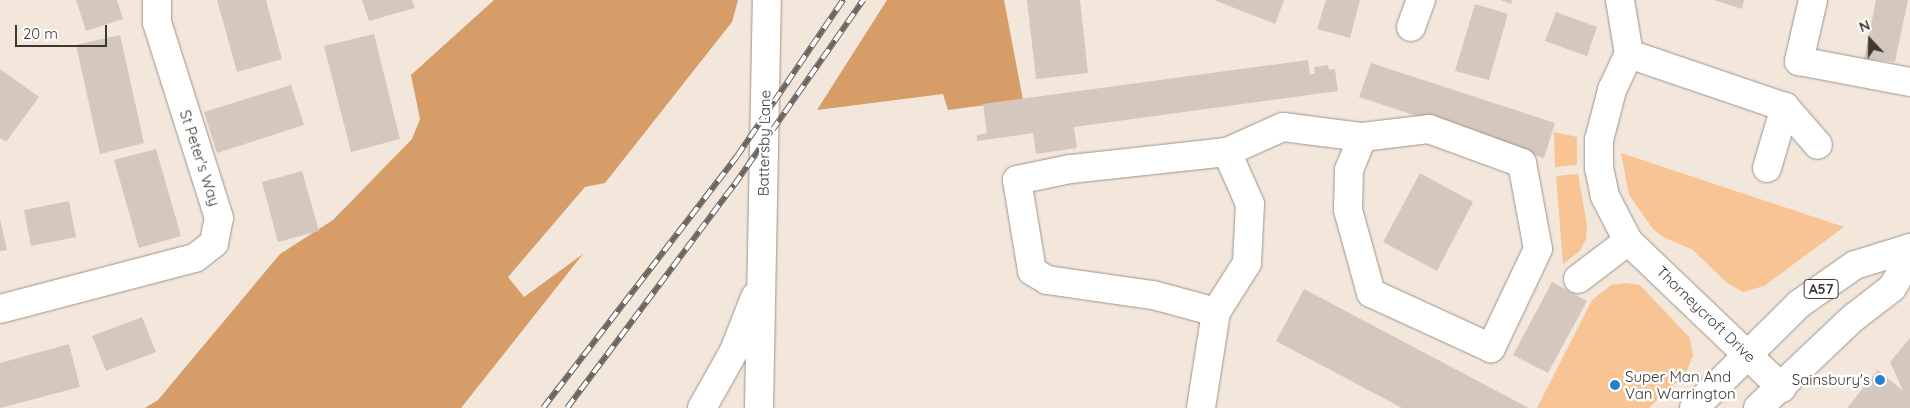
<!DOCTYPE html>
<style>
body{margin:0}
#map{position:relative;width:1910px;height:408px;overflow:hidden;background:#f3e7dc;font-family:Quicksand,sans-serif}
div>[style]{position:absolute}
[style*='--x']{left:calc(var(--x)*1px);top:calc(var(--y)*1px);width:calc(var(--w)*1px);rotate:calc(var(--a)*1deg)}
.green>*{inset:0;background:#f9c493}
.forest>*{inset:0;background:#d69d68}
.building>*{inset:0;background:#d4c8be}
.roads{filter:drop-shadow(0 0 1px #9e9389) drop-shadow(0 0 1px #9e9389)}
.minor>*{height:28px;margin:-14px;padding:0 14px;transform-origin:14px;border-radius:14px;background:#fff}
.major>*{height:28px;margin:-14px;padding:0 14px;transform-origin:14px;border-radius:14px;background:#fff}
.rail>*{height:5.5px;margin-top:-2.75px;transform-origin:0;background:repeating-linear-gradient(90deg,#fff 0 11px,#6c655f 0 22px);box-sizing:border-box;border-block:1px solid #6c655f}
.dots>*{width:14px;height:14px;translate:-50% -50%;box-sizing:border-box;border:2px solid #fff;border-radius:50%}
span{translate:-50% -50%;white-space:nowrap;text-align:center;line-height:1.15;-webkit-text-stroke:5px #fff;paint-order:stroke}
.shield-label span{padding:1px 4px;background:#fff;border:1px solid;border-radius:4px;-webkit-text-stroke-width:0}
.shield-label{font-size:14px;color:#3d3834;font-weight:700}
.street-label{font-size:15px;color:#3d3834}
.poi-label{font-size:15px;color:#3d3834}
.left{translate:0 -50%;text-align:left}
.right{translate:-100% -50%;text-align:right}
.north{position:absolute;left:1845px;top:15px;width:50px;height:50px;-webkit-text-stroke:4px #fff;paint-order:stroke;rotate:339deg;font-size:14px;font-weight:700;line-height:20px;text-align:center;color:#3d3834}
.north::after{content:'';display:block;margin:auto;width:18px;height:22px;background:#3d3834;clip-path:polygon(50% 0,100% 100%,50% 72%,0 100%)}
.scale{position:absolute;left:15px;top:25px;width:92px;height:22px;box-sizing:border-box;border:2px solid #3d3834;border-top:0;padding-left:6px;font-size:15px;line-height:18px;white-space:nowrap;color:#3d3834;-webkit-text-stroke:4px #fff;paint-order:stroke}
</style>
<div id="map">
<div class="green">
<i style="clip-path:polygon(1554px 132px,1577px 137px,1577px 165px,1555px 167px)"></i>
<i style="clip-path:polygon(1621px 153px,1844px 227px,1764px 286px,1743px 292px,1727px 283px,1693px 250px,1663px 237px,1653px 229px,1629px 195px)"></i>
<i style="clip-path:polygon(1578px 174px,1587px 225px,1586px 239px,1580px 251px,1563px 264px,1556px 176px)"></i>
<i style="clip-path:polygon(1626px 283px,1640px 285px,1690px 338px,1693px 356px,1686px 373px,1649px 408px,1537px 408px,1592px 300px,1611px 285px)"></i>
</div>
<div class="forest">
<i style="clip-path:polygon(494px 0,738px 0,732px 22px,605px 183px,585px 187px,508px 277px,524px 297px,583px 254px,461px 408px,145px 408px,158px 400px,280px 254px,333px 220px,412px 139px,420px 119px,411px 75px)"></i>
<i style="clip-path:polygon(887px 0,1004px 0,1023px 100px,948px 110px,943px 94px,817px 110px)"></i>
</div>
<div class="building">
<i style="clip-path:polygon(76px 0,117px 0,123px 19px,86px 31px)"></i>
<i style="clip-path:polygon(217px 0,266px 0,282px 59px,237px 72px)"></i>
<i style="clip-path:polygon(362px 0,412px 0,415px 8px,369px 21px)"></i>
<i style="clip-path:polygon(1027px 0,1080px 0,1088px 73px,1036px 79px)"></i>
<i style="clip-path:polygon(1214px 0,1284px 0,1275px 24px)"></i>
<i style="clip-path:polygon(1326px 0,1360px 0,1350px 38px,1317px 29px)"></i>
<i style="clip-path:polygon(1500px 0,1512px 0,1511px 4px)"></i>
<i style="clip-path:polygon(1714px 0,1744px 0,1742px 9px)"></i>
<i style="clip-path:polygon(1876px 0,1908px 0,1895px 62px,1864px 59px)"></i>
<i style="clip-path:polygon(1475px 4px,1508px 14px,1489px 80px,1455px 71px)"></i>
<i style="clip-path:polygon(1556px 12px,1597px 27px,1587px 56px,1545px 41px)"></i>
<i style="clip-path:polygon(374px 34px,400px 139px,351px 152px,324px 46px)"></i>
<i style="clip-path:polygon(120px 35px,144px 143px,100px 154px,76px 45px)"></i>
<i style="clip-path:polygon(1308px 60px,1310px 74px,1315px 74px,1314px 67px,1328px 65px,1329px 70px,1335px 69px,1338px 91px,1074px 127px,1077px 148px,1036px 154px,1033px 133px,977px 141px,977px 135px,987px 133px,983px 104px)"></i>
<i style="clip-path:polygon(1371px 63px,1555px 123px,1544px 158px,1359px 97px)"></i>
<i style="clip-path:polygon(0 69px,39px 97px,6px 142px,0 138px)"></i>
<i style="clip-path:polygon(291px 85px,304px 125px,217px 153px,204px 112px)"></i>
<i style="clip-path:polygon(156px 149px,181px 236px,139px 248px,114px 160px)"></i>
<i style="clip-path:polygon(302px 171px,319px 231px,278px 242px,262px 182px)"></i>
<i style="clip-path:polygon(1420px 173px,1473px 202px,1437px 271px,1383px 242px)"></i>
<i style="clip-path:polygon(69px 201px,76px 237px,31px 246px,24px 210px)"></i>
<i style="clip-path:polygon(0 219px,7px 250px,0 251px)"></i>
<i style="clip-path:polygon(1552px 282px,1587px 301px,1548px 373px,1513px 355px)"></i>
<i style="clip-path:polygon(1304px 289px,1529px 408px,1402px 408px,1276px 341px)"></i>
<i style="clip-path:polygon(142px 317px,156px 352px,106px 371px,92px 336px)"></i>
<i style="clip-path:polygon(1910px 338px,1910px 408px,1847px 408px,1878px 370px,1903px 391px,1890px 362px)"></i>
<i style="clip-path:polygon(69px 344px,80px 387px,0 408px,0 363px)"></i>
</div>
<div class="roads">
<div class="minor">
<i style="--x:1813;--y:0;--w:63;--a:102.9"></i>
<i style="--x:1799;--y:61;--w:113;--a:10.7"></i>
<i style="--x:1411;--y:27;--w:29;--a:-70"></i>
<i style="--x:1629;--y:54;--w:165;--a:18.8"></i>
<i style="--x:1227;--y:152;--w:61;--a:-24.1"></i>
<i style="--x:1283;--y:127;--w:80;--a:7.2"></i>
<i style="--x:1362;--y:137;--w:67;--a:-6.8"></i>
<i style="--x:1429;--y:129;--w:99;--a:20.1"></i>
<i style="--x:1522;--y:163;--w:87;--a:79.5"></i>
<i style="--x:1538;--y:249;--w:110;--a:115.4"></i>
<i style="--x:1491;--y:348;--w:132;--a:-155.4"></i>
<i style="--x:1371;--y:293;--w:86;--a:-105.5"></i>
<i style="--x:1348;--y:210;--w:40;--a:-88.6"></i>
<i style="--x:1349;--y:170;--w:35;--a:-68"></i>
<i style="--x:1767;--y:168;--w:64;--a:-73.6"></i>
<i style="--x:1785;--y:107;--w:50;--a:49"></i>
<i style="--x:1628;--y:241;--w:213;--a:43.7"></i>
<i style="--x:1578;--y:279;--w:63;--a:-37.2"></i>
<i style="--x:1628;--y:241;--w:51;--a:-117.1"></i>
<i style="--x:1605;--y:196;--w:29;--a:-102"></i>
<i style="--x:1599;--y:168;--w:28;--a:-90"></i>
<i style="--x:1599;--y:140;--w:52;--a:-75.4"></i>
<i style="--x:1612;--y:90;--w:40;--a:-65"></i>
<i style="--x:1629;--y:54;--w:55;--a:-99.5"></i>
<i style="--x:0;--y:309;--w:202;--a:-14.7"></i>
<i style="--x:195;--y:258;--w:24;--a:-38"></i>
<i style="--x:214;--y:243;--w:25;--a:-79"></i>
<i style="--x:219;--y:218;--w:205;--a:-107.6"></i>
<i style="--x:157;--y:23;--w:23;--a:-90"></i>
<i style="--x:702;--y:408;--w:65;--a:-60.7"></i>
<i style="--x:734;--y:351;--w:58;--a:-68.7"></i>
<i style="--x:759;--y:408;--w:408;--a:-88.9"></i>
<i style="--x:1201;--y:408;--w:97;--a:-81.1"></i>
<i style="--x:1216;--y:312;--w:58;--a:-57.7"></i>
<i style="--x:1247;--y:263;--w:59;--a:-87.1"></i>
<i style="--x:1250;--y:204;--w:57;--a:-113.9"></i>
<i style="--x:1227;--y:152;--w:158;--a:173.8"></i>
<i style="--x:1070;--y:169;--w:54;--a:168.3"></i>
<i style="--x:1017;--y:180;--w:92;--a:80.6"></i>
<i style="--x:1032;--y:271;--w:17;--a:31"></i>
<i style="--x:1047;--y:280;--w:107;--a:8.1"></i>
<i style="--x:1153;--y:295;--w:65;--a:15.1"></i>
</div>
<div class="major">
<i style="--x:1694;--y:408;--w:148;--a:-44.7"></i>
<i style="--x:1799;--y:304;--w:68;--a:-34.9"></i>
<i style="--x:1855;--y:265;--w:58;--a:-17.2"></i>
<i style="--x:1758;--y:408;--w:131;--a:-43.5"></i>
<i style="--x:1853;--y:318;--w:49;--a:-37.6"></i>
<i style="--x:1892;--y:288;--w:36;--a:-60"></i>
</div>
</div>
<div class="rail">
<i style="--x:543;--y:408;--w:318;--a:-52.4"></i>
<i style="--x:737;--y:156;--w:189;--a:-55.8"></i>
<i style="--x:567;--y:408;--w:279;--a:-53.2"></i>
<i style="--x:734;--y:185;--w:226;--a:-55.1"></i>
</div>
<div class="dots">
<i style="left:1880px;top:380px;background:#2680cd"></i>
<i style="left:1615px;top:385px;background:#2680cd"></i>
</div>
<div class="shield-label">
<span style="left:1821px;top:289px">A57</span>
</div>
<div class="street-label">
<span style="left:764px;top:143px;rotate:-89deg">Battersby Lane</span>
<span style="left:200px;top:158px;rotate:72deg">St Peter's Way</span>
<span style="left:1706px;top:314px;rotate:44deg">Thorneycroft Drive</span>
</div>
<div class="poi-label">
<span class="left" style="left:1625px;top:385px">Super Man And<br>Van Warrington</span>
<span class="right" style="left:1870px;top:380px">Sainsbury's</span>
</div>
<div class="north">N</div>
<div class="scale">20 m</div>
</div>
